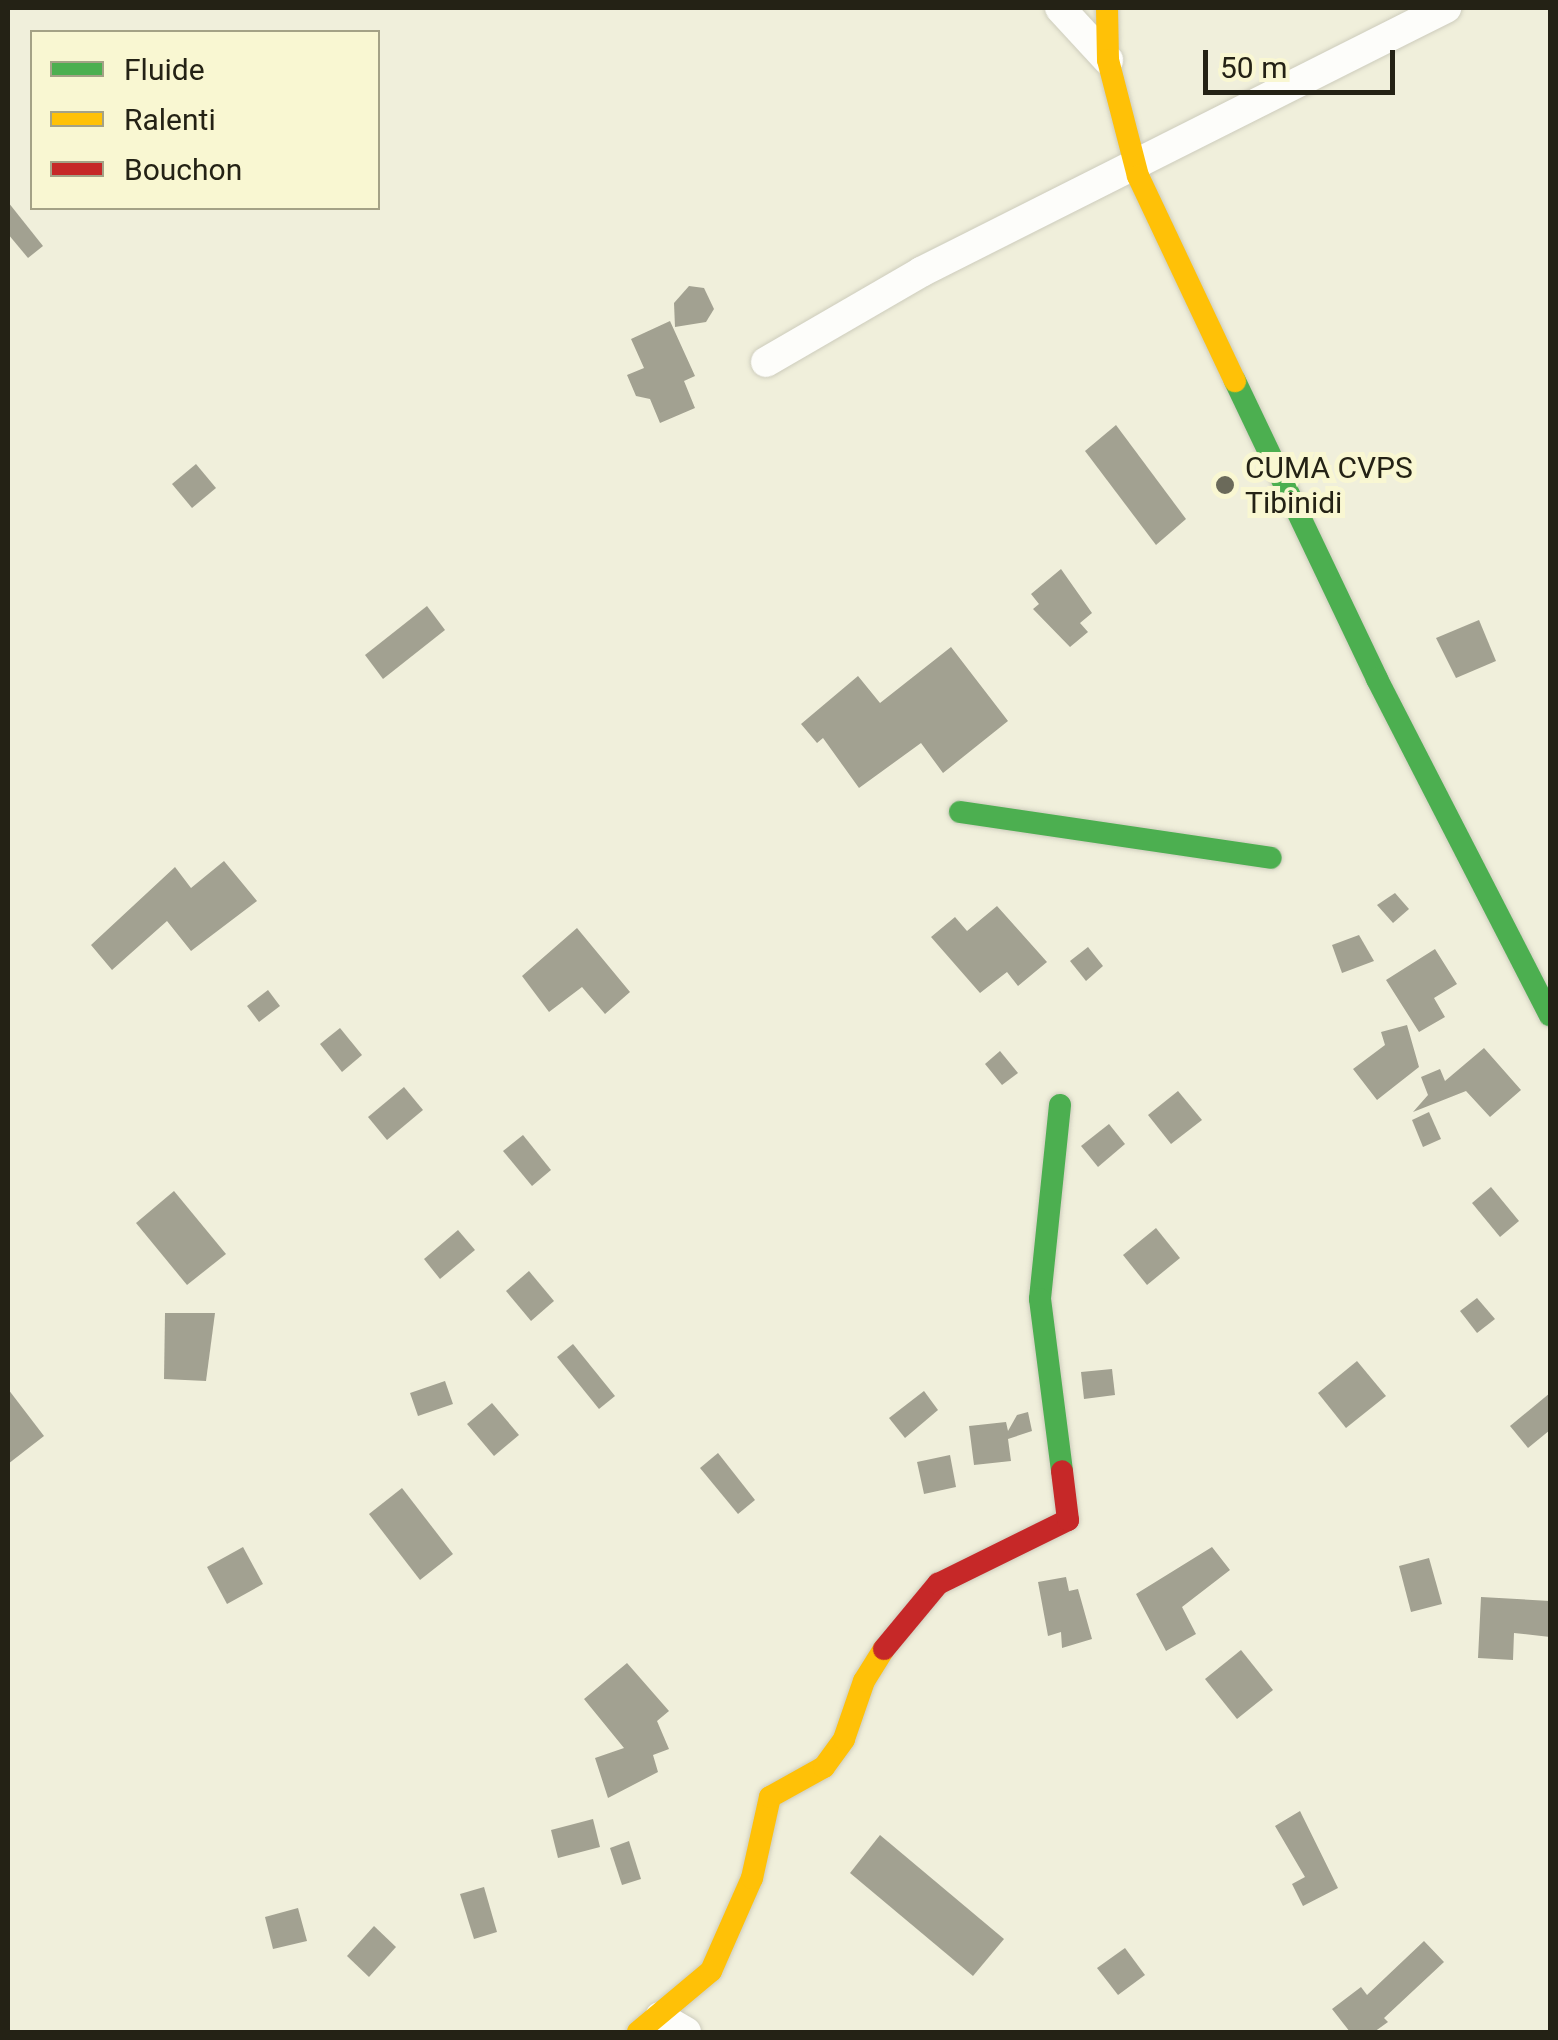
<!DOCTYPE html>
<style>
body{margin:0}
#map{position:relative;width:1558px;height:2040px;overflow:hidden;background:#f0efdb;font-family:Roboto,sans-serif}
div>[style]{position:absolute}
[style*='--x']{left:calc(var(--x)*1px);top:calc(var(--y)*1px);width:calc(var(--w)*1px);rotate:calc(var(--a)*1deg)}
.building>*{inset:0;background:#a2a191}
.roads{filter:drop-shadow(0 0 2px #cdccbc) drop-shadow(0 0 2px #cdccbc)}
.street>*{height:30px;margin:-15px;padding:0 15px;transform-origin:15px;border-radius:15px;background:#fdfdfa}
.fast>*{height:22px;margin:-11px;padding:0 11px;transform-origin:11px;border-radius:11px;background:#4caf50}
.slow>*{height:22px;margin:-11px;padding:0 11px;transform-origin:11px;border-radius:11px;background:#ffc107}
.jam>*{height:22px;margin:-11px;padding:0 11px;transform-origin:11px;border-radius:11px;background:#c62828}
.dots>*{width:28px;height:28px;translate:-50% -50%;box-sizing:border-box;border:5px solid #f9f7d2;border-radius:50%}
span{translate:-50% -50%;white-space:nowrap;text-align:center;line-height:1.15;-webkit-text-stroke:10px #f9f7d2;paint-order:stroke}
.poi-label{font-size:30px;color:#242215}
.left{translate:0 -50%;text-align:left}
.frame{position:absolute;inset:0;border:10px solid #242215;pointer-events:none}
.legend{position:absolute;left:30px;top:30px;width:350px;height:180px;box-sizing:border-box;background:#f9f7d2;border:2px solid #a4a286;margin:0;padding:12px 18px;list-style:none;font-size:30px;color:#242215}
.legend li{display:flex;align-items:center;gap:20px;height:50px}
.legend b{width:50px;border:2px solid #a4a286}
.scale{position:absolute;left:1203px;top:50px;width:192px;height:45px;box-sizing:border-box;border:5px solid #242215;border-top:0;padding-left:12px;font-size:30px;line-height:35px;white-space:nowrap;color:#242215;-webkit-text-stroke:8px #f9f7d2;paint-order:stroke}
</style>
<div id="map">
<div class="building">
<i style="clip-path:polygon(8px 202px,43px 246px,28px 258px,8px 234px)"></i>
<i style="clip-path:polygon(689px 286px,704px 288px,714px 309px,706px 322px,675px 327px,674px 303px)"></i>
<i style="clip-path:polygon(670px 321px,695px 376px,684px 381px,695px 408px,660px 423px,650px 399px,636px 396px,627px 375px,644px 368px,631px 339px)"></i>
<i style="clip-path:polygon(1116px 425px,1186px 519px,1156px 545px,1085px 451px)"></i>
<i style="clip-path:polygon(196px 464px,216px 488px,192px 508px,172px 484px)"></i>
<i style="clip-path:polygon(1061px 569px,1092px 613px,1080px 623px,1088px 632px,1070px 647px,1033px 609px,1039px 604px,1031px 594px)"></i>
<i style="clip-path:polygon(427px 606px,445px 630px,383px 679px,365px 655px)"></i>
<i style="clip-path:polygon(1479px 620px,1496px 661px,1456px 678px,1436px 638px)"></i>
<i style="clip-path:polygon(951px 647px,1008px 721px,943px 773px,921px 743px,859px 788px,823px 738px,817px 743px,801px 724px,858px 676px,880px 703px)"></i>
<i style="clip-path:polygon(224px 861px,257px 901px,191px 951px,167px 921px,112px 970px,91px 945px,175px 867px,191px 888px)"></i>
<i style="clip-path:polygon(1395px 893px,1409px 909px,1393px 923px,1377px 905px)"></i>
<i style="clip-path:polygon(997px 906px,1047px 962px,1018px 986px,1007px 972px,980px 993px,931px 937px,955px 917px,967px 931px)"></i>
<i style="clip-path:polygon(577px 928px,630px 992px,605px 1014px,582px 987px,549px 1012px,522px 976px)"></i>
<i style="clip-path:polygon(1359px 935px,1374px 961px,1342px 973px,1332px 945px)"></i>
<i style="clip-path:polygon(1088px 947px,1103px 966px,1086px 981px,1070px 961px)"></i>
<i style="clip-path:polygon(1435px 949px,1457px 984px,1434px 998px,1445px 1017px,1419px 1032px,1386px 980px)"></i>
<i style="clip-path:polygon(268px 990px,280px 1006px,259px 1022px,247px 1006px)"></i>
<i style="clip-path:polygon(1407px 1025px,1419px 1067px,1377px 1100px,1353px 1069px,1385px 1045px,1381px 1032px)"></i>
<i style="clip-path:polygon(340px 1028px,362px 1055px,342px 1072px,320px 1044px)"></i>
<i style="clip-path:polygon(1484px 1048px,1521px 1090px,1490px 1117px,1466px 1091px,1413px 1112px,1428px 1095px,1421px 1077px,1440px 1069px,1445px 1081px)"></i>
<i style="clip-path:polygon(1000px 1051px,1018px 1073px,1002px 1085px,985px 1064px)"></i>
<i style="clip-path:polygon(404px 1087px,423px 1110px,387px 1140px,368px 1117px)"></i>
<i style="clip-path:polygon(1178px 1091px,1202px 1120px,1171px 1144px,1148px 1115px)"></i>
<i style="clip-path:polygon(1429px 1112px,1441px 1139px,1423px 1147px,1412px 1120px)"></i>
<i style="clip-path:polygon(1109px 1124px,1125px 1144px,1098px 1167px,1081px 1146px)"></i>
<i style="clip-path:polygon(523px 1135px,551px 1170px,532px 1186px,503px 1151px)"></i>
<i style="clip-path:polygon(1491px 1187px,1519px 1221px,1500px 1237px,1472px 1203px)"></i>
<i style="clip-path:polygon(174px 1191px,226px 1254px,187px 1285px,136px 1223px)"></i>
<i style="clip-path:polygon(1156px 1228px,1180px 1258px,1147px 1285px,1123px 1255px)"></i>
<i style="clip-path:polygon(458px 1230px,475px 1250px,440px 1279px,424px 1259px)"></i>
<i style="clip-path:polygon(529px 1271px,554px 1301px,531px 1321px,506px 1291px)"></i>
<i style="clip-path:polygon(1477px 1298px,1495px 1319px,1477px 1333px,1460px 1311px)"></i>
<i style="clip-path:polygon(165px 1313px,215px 1313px,206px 1381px,164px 1379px)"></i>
<i style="clip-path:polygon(573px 1344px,615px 1396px,599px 1409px,557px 1357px)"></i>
<i style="clip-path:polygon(1357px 1361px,1386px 1396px,1346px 1428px,1318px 1393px)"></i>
<i style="clip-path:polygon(1112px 1369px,1115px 1395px,1084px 1399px,1081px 1372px)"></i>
<i style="clip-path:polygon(445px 1381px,453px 1404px,418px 1416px,410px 1393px)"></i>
<i style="clip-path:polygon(8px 1389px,44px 1436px,8px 1464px)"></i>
<i style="clip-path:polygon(924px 1391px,938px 1410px,905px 1438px,889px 1418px)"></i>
<i style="clip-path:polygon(1550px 1393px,1550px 1430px,1528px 1448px,1510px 1426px)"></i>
<i style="clip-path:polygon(492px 1403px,519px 1435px,494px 1456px,467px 1424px)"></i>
<i style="clip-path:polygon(1028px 1412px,1032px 1431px,1008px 1439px,1011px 1461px,974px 1465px,969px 1426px,1006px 1422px,1008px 1431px,1017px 1415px)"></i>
<i style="clip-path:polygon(718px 1453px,755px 1500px,738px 1514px,700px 1468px)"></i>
<i style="clip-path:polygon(950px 1455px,956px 1487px,924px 1494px,917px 1462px)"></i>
<i style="clip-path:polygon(402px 1488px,453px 1554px,420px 1580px,369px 1514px)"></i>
<i style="clip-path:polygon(243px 1547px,263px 1584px,227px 1604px,207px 1567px)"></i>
<i style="clip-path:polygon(1212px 1547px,1230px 1570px,1182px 1607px,1196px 1634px,1166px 1651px,1136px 1594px)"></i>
<i style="clip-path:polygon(1429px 1558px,1442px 1604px,1411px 1612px,1399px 1566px)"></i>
<i style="clip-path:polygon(1066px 1577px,1069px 1591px,1078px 1589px,1092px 1639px,1062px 1648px,1061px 1632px,1048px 1636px,1038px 1582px)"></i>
<i style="clip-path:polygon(1481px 1597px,1550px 1601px,1550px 1637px,1514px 1633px,1513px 1660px,1478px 1658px)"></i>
<i style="clip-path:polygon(1241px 1650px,1273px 1690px,1237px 1719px,1205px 1679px)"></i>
<i style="clip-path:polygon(627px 1663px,669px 1711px,657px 1721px,669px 1749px,653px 1755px,658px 1772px,608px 1798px,595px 1758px,624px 1748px,584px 1699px)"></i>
<i style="clip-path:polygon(1300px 1811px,1338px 1888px,1303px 1906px,1292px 1884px,1305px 1877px,1275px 1826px)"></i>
<i style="clip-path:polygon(593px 1819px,600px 1847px,558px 1858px,551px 1830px)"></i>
<i style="clip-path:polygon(880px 1835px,1004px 1939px,973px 1976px,850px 1873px)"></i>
<i style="clip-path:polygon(629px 1841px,641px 1879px,622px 1885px,610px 1848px)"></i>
<i style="clip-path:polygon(484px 1887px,497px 1932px,474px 1939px,460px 1894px)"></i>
<i style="clip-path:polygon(298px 1908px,307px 1941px,273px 1949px,265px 1917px)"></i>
<i style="clip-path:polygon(374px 1926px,396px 1947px,369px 1977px,347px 1956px)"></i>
<i style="clip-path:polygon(1424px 1941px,1444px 1962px,1384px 2018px,1388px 2022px,1374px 2032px,1350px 2032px,1332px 2009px,1361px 1987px,1367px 1995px)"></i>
<i style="clip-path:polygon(1125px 1948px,1145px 1975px,1118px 1995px,1097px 1968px)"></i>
</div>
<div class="roads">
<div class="street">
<i style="--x:1060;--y:8;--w:71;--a:47.3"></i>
<i style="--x:766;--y:362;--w:179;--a:-30.1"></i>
<i style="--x:921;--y:272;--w:588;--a:-26.7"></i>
<i style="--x:660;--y:2017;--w:30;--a:30"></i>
</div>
<div class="fast">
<i style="--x:1235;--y:381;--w:330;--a:64.5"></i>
<i style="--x:1377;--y:679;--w:378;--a:62.8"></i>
<i style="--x:960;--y:812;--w:314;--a:8.4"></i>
<i style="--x:1060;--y:1105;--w:195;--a:95.9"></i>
<i style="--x:1040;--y:1299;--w:173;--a:82.7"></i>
</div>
<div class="slow">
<i style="--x:1107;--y:8;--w:52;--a:88.9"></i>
<i style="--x:1108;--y:60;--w:120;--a:75.5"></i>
<i style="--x:1138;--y:176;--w:227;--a:64.7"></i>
<i style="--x:638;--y:2032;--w:95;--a:-39.9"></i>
<i style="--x:711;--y:1971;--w:102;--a:-66.2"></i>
<i style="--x:752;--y:1878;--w:83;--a:-77.5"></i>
<i style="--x:770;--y:1797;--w:62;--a:-29.1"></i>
<i style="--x:824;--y:1767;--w:34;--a:-54"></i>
<i style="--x:844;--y:1739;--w:61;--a:-71"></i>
<i style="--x:864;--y:1681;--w:38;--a:-58"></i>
</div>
<div class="jam">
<i style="--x:884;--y:1649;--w:85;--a:-50.3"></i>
<i style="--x:938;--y:1584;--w:145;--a:-26.2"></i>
<i style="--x:1068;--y:1520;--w:49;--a:-97"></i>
</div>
</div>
<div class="dots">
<i style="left:1225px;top:485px;background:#6b6a5a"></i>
</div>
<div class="poi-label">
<span class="left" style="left:1245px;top:485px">CUMA CVPS<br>Tibinidi</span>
</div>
<div class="frame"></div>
<ul class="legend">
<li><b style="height:12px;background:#4caf50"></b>Fluide</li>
<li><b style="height:12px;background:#ffc107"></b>Ralenti</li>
<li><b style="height:12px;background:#c62828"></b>Bouchon</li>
</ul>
<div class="scale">50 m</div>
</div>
